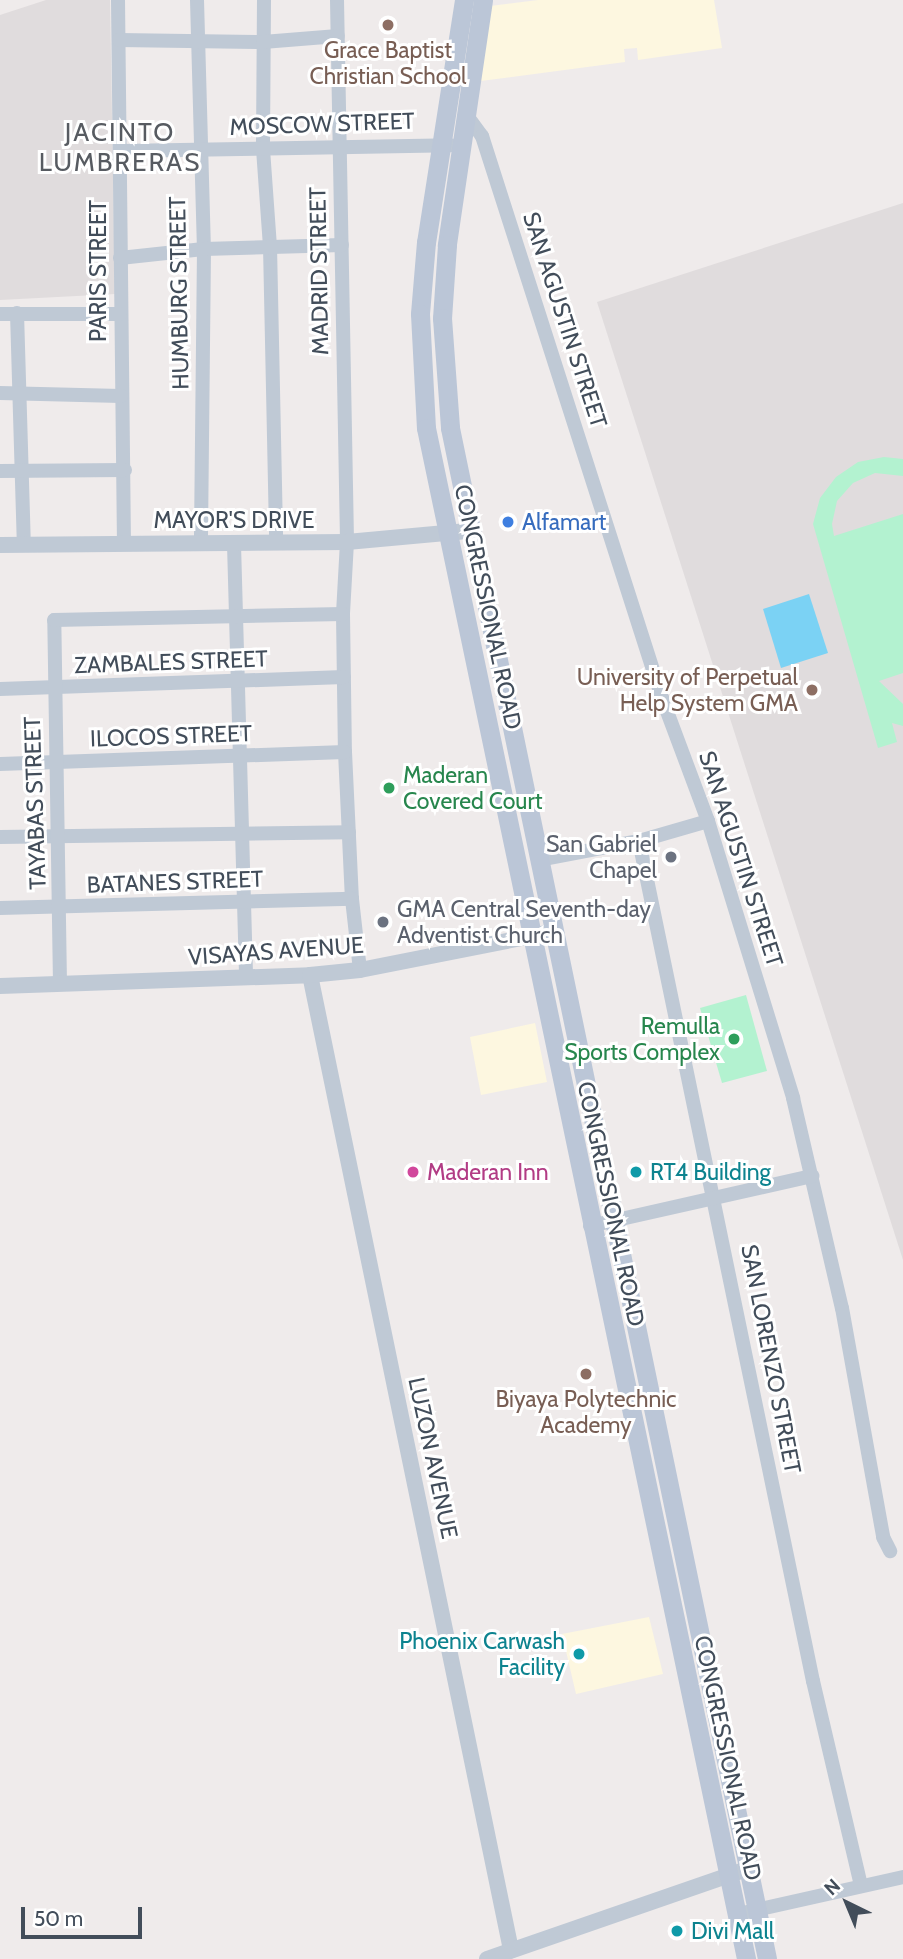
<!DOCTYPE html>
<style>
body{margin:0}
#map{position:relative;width:903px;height:1959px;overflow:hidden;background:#efebeb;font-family:Cabin,sans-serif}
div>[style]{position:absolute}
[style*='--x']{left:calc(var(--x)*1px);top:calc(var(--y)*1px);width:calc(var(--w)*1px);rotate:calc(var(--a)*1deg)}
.commercial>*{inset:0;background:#fdf7e0}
.education>*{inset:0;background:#e0dcdd}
.green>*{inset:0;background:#b3f2d0}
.water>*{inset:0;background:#7bd2f4}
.minor>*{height:14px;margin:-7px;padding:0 7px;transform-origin:7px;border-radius:7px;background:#bfc9d5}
.tertiary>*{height:16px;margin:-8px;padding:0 8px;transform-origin:8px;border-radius:8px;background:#bfc9d5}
.secondary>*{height:19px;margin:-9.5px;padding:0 9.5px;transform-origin:9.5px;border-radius:9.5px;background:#bbc6d7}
.dots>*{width:19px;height:19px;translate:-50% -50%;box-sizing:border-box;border:4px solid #fff;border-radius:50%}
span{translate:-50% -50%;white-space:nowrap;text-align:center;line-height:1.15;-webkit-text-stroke:6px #fff;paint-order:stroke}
.education-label{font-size:23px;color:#785e54}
.right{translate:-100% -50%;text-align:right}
.street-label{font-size:23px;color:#424d5a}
.shop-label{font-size:23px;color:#366cbe}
.left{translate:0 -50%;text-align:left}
.leisure-label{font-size:23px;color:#27864d}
.worship-label{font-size:23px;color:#5b616d}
.hotel-label{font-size:23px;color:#b23c85}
.culture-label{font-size:23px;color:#0d838f}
.quarter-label{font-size:26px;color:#575b61;letter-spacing:2px}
.north{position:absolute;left:812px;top:1868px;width:70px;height:70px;-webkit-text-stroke:5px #fff;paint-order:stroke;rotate:317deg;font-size:19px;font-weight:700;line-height:28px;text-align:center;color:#424d5a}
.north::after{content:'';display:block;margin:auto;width:24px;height:32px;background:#424d5a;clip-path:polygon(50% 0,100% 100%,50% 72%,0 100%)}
.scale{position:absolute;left:21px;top:1907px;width:121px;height:32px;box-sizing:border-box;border:4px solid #424d5a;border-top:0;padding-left:9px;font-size:21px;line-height:24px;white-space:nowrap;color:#424d5a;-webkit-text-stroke:5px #fff;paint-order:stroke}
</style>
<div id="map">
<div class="commercial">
<i style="clip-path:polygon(538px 0,714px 0,722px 48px,638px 60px,637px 48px,624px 49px,625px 62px,473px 82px,482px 7px)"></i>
<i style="clip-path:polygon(535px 1023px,547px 1082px,481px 1095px,470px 1037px)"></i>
<i style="clip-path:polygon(649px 1617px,663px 1674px,576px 1694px,562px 1634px)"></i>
</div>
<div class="education">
<i style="clip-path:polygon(46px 0,110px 0,115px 294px,0 300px,0 15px)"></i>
<i style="clip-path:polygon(903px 203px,903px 1260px,597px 302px)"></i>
</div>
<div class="green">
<i style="clip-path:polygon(884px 457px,903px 459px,903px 476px,875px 473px,853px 483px,837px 501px,832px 524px,834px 536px,903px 514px,903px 673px,879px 681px,903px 704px,903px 726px,892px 723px,897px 742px,878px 748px,813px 524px,820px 498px,836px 477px,858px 462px)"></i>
<i style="clip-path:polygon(746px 995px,767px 1071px,722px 1083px,700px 1008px)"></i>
</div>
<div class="water">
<i style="clip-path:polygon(809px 594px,828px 653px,781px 668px,763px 609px)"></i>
</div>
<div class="minor">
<i style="--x:118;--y:0;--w:542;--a:89.37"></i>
<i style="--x:197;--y:0;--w:249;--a:88.4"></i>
<i style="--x:204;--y:249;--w:294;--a:90.6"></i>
<i style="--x:264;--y:0;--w:149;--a:90.4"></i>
<i style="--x:263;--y:149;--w:97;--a:85.9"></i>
<i style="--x:270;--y:246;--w:297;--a:88.8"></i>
<i style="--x:337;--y:0;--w:542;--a:88.94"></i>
<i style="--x:347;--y:542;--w:72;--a:93.2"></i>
<i style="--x:343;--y:614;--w:138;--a:89.2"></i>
<i style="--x:345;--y:752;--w:147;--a:87.3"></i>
<i style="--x:352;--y:899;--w:71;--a:83.6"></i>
<i style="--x:119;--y:40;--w:144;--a:0.8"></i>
<i style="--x:263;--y:42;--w:75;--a:-4.6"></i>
<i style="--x:468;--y:117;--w:24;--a:54"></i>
<i style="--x:482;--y:136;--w:590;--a:72.24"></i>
<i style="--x:662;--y:698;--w:131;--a:69.5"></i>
<i style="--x:708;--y:821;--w:290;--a:72.9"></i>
<i style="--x:793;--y:1098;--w:216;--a:76.9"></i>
<i style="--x:842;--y:1308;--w:233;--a:79.8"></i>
<i style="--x:883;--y:1537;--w:16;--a:63"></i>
<i style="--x:120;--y:151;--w:331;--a:-1"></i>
<i style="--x:120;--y:258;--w:84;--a:-6.1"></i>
<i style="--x:204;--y:249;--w:138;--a:-1.7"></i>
<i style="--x:17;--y:313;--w:232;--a:88.3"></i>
<i style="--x:0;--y:314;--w:120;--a:0"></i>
<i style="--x:0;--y:393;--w:121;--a:1.4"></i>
<i style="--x:0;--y:471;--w:125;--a:-0.5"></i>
<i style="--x:234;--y:544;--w:434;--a:88.4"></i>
<i style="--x:0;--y:689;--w:344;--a:-2"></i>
<i style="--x:0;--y:764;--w:345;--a:-2"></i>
<i style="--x:0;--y:837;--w:349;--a:-0.8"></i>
<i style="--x:639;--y:841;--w:858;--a:78.3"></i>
<i style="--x:813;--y:1681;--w:210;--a:76.8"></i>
<i style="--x:538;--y:860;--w:103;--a:-10.7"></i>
<i style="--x:639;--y:841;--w:72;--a:-16.2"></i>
<i style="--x:0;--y:908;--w:352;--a:-1.5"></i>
<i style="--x:60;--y:984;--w:364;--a:-90.9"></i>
<i style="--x:54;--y:620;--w:289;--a:-1.2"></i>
<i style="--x:590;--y:1226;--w:228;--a:-12.7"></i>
<i style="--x:747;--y:1912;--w:160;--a:-12.6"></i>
</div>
<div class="tertiary">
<i style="--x:0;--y:545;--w:347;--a:-0.5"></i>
<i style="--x:347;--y:542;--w:121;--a:-5.2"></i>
<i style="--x:310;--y:975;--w:996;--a:78.35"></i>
<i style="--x:0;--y:986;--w:310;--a:-2"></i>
<i style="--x:310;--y:975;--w:50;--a:-5.7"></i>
<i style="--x:360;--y:970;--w:196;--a:-11.2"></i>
<i style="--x:487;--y:1959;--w:275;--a:-19.1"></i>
</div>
<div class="secondary">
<i style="--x:464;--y:0;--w:245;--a:98.9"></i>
<i style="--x:426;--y:242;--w:72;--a:94.8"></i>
<i style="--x:420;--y:314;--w:114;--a:87"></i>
<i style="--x:426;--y:428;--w:1564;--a:78.19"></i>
<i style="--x:483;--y:0;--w:248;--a:98.4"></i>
<i style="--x:447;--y:245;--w:73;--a:93.9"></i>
<i style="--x:442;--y:318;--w:110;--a:85.8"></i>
<i style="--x:450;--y:428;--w:1563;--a:78.3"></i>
</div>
<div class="dots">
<i style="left:388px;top:25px;background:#8d6e63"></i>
<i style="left:508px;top:522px;background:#3f7fe0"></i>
<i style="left:812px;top:690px;background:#8d6e63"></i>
<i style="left:389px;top:788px;background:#2e9e5b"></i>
<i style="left:671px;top:857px;background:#6b7280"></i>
<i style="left:383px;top:922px;background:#6b7280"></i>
<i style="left:734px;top:1039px;background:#2e9e5b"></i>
<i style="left:413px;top:1172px;background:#d1479c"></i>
<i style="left:636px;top:1172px;background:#0f9aa8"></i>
<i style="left:586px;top:1374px;background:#8d6e63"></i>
<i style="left:579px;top:1654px;background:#0f9aa8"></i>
<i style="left:677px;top:1931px;background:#0f9aa8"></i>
</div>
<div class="education-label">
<span style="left:388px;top:63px">Grace Baptist<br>Christian School</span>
<span class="right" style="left:798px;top:690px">University of Perpetual<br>Help System GMA</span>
<span style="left:586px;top:1412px">Biyaya Polytechnic<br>Academy</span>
</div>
<div class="street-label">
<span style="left:322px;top:124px;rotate:-2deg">MOSCOW STREET</span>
<span style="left:98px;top:271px;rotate:-90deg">PARIS STREET</span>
<span style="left:319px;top:271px;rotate:-91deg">MADRID STREET</span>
<span style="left:179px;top:293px;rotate:-91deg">HUMBURG STREET</span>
<span style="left:565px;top:320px;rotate:72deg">SAN AGUSTIN STREET</span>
<span style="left:234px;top:520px">MAYOR'S DRIVE</span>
<span style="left:488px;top:607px;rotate:78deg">CONGRESSIONAL ROAD</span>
<span style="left:171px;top:662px;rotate:-2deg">ZAMBALES STREET</span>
<span style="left:171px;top:736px;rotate:-2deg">ILOCOS STREET</span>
<span style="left:35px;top:803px;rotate:-92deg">TAYABAS STREET</span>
<span style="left:741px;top:859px;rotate:72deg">SAN AGUSTIN STREET</span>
<span style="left:175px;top:882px;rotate:-2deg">BATANES STREET</span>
<span style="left:276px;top:951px;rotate:-4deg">VISAYAS AVENUE</span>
<span style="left:611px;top:1204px;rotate:78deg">CONGRESSIONAL ROAD</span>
<span style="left:771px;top:1359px;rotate:79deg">SAN LORENZO STREET</span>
<span style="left:433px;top:1458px;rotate:78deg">LUZON AVENUE</span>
<span style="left:728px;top:1758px;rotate:78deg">CONGRESSIONAL ROAD</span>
</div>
<div class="shop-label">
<span class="left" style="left:522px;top:522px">Alfamart</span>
</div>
<div class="leisure-label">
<span class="left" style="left:403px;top:788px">Maderan<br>Covered Court</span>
<span class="right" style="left:720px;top:1039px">Remulla<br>Sports Complex</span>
</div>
<div class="worship-label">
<span class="right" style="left:657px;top:857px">San Gabriel<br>Chapel</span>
<span class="left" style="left:397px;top:922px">GMA Central Seventh-day<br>Adventist Church</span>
</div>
<div class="hotel-label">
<span class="left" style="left:427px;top:1172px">Maderan Inn</span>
</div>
<div class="culture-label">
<span class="left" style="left:650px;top:1172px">RT4 Building</span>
<span class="right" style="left:565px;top:1654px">Phoenix Carwash<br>Facility</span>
<span class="left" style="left:691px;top:1931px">Divi Mall</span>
</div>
<div class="quarter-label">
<span style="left:120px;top:148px">JACINTO<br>LUMBRERAS</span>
</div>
<div class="north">N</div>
<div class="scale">50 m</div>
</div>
